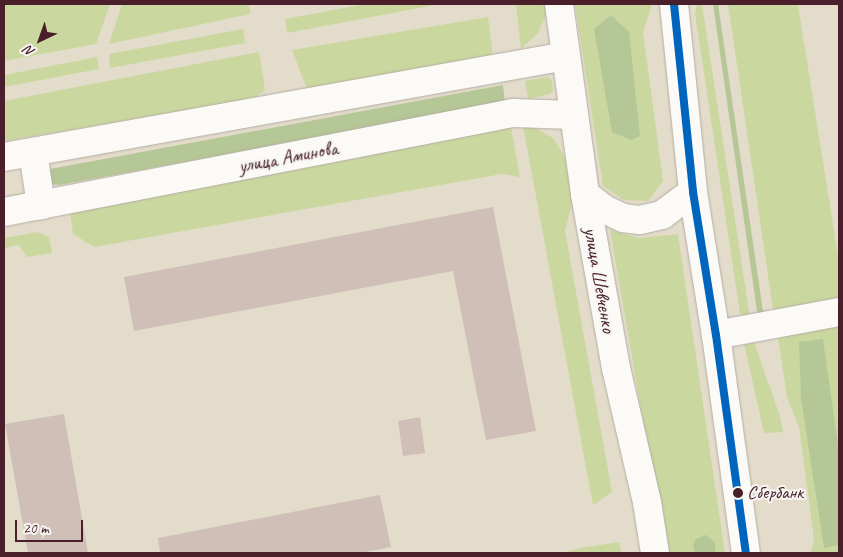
<!DOCTYPE html>
<meta charset="utf-8">
<style>
body{margin:0}
#map{position:relative;width:843px;height:557px;overflow:hidden;background:#e3dccb;font-family:Caveat,sans-serif}
div>[style]{position:absolute}
[style*='--x']{left:calc(var(--x)*1px);top:calc(var(--y)*1px);width:calc(var(--w)*1px);rotate:calc(var(--a)*1deg)}
.green>*{inset:0;background:#cad89f}
.forest>*{inset:0;background:#b5c796}
.building>*{inset:0;background:#cfbfb7}
.roads{filter:drop-shadow(0 0 1px #b5ada3) drop-shadow(0 0 1px #b5ada3)}
.minor>*{height:28px;margin:-14px;padding:0 14px;transform-origin:14px;border-radius:14px;background:#fbfaf7}
.major>*{height:28px;margin:-14px;padding:0 14px;transform-origin:14px;border-radius:14px;background:#fbfaf7}
.bus-1>*{height:8px;margin:-4px;padding:0 4px;transform-origin:4px;border-radius:4px;background:#0065bd}
.dots>*{width:14px;height:14px;translate:-50% -50%;box-sizing:border-box;border:2px solid #f6f6f2;border-radius:50%}
span{translate:-50% -50%;white-space:nowrap;text-align:center;line-height:1.15;-webkit-text-stroke:4px #f6f6f2;paint-order:stroke}
.bus-label{font-size:19px;color:#4a1f2b}
.left{translate:0 -50%;text-align:left}
.street-label{font-size:20px;color:#4a1f2b}
.frame{position:absolute;inset:0;border:5px solid #4a1f2b;pointer-events:none}
.north{position:absolute;left:15px;top:15px;width:50px;height:50px;-webkit-text-stroke:4px #f6f6f2;paint-order:stroke;rotate:222deg;font-size:14px;font-weight:700;line-height:20px;text-align:center;color:#4a1f2b}
.north::after{content:'';display:block;margin:auto;width:18px;height:22px;background:#4a1f2b;clip-path:polygon(50% 0,100% 100%,50% 72%,0 100%)}
.scale{position:absolute;left:15px;top:520px;width:68px;height:22px;box-sizing:border-box;border:2px solid #4a1f2b;border-top:0;padding-left:6px;font-size:15px;line-height:18px;white-space:nowrap;color:#4a1f2b;-webkit-text-stroke:4px #f6f6f2;paint-order:stroke}
</style>
<div id="map">
<div class="green">
<i style="clip-path:polygon(4px 4px,110px 4px,96px 44px,4px 61px)"></i>
<i style="clip-path:polygon(122px 4px,249px 4px,250px 14px,109px 44px)"></i>
<i style="clip-path:polygon(365px 4px,440px 4px,287px 33px,285px 19px)"></i>
<i style="clip-path:polygon(516px 4px,545px 4px,547px 13px,538px 33px,521px 49px)"></i>
<i style="clip-path:polygon(575px 4px,652px 4px,643px 32px,663px 181px,648px 201px,624px 200px,603px 186px)"></i>
<i style="clip-path:polygon(697px 4px,702px 4px,750px 318px,740px 314px,695px 13px)"></i>
<i style="clip-path:polygon(728px 4px,803px 4px,798px 5px,839px 262px,839px 303px,774px 316px)"></i>
<i style="clip-path:polygon(488px 17px,493px 56px,307px 89px,292px 50px)"></i>
<i style="clip-path:polygon(243px 29px,245px 43px,110px 68px,109px 54px)"></i>
<i style="clip-path:polygon(259px 52px,265px 90px,253px 99px,4px 141px,4px 101px)"></i>
<i style="clip-path:polygon(97px 57px,99px 69px,4px 87px,4px 75px)"></i>
<i style="clip-path:polygon(548px 77px,552px 81px,553px 90px,550px 94px,528px 99px,525px 81px)"></i>
<i style="clip-path:polygon(523px 126px,531px 126px,553px 138px,568px 162px,574px 196px,565px 231px,612px 492px,593px 505px)"></i>
<i style="clip-path:polygon(511px 127px,520px 177px,502px 174px,94px 247px,73px 234px,70px 211px)"></i>
<i style="clip-path:polygon(610px 230px,639px 238px,678px 234px,725px 553px,666px 553px)"></i>
<i style="clip-path:polygon(38px 232px,49px 237px,52px 253px,27px 257px,19px 245px,4px 248px,4px 238px)"></i>
<i style="clip-path:polygon(839px 320px,839px 553px,811px 553px,814px 538px,799px 427px,787px 397px,777px 330px)"></i>
<i style="clip-path:polygon(752px 337px,780px 416px,783px 432px,764px 433px,743px 339px)"></i>
<i style="clip-path:polygon(619px 542px,622px 553px,563px 553px,580px 548px)"></i>
</div>
<div class="forest">
<i style="clip-path:polygon(713px 4px,718px 4px,764px 318px,758px 318px)"></i>
<i style="clip-path:polygon(611px 15px,629px 32px,640px 136px,631px 140px,612px 132px,594px 29px)"></i>
<i style="clip-path:polygon(503px 85px,505px 103px,59px 185px,50px 184px,47px 174px,50px 169px)"></i>
<i style="clip-path:polygon(823px 339px,839px 452px,839px 545px,824px 548px,801px 398px,799px 342px)"></i>
<i style="clip-path:polygon(706px 535px,715px 542px,715px 553px,695px 553px,693px 545px,696px 539px)"></i>
</div>
<div class="building">
<i style="clip-path:polygon(493px 207px,536px 431px,486px 440px,453px 271px,134px 331px,124px 277px)"></i>
<i style="clip-path:polygon(64px 414px,88px 553px,28px 553px,5px 424px)"></i>
<i style="clip-path:polygon(420px 417px,425px 453px,403px 456px,398px 421px)"></i>
<i style="clip-path:polygon(380px 495px,391px 547px,360px 553px,160px 553px,158px 538px)"></i>
</div>
<div class="roads">
<div class="minor">
<i style="--x:33;--y:152;--w:54;--a:81.4"></i>
<i style="--x:4;--y:157;--w:571;--a:-10.19"></i>
<i style="--x:4;--y:212;--w:519;--a:-11.01"></i>
<i style="--x:513;--y:113;--w:61;--a:1.9"></i>
<i style="--x:716;--y:335;--w:125;--a:-10.6"></i>
</div>
<div class="major">
<i style="--x:559;--y:4;--w:192;--a:82.2"></i>
<i style="--x:585;--y:194;--w:177;--a:79.9"></i>
<i style="--x:616;--y:368;--w:138;--a:77"></i>
<i style="--x:647;--y:502;--w:52;--a:81.1"></i>
<i style="--x:674;--y:4;--w:189;--a:84.2"></i>
<i style="--x:693;--y:192;--w:145;--a:80.9"></i>
<i style="--x:716;--y:335;--w:220;--a:82.2"></i>
<i style="--x:585;--y:194;--w:24;--a:38"></i>
<i style="--x:604;--y:209;--w:21;--a:25"></i>
<i style="--x:623;--y:218;--w:17;--a:7"></i>
<i style="--x:640;--y:220;--w:23;--a:-13"></i>
<i style="--x:662;--y:215;--w:39;--a:-37"></i>
</div>
</div>
<div class="bus-1">
<i style="--x:674;--y:4;--w:189;--a:84.2"></i>
<i style="--x:693;--y:192;--w:145;--a:80.9"></i>
<i style="--x:716;--y:335;--w:220;--a:82.2"></i>
</div>
<div class="dots">
<i style="left:738px;top:493px;background:#4a1f2b"></i>
</div>
<div class="bus-label">
<span class="left" style="left:747px;top:493px">Сбербанк</span>
</div>
<div class="street-label">
<span style="left:288px;top:157px;rotate:-11deg">улица Аминова</span>
<span style="left:600px;top:280px;rotate:80deg">улица Шевченко</span>
</div>
<div class="frame"></div>
<div class="north">N</div>
<div class="scale">20 m</div>
</div>
